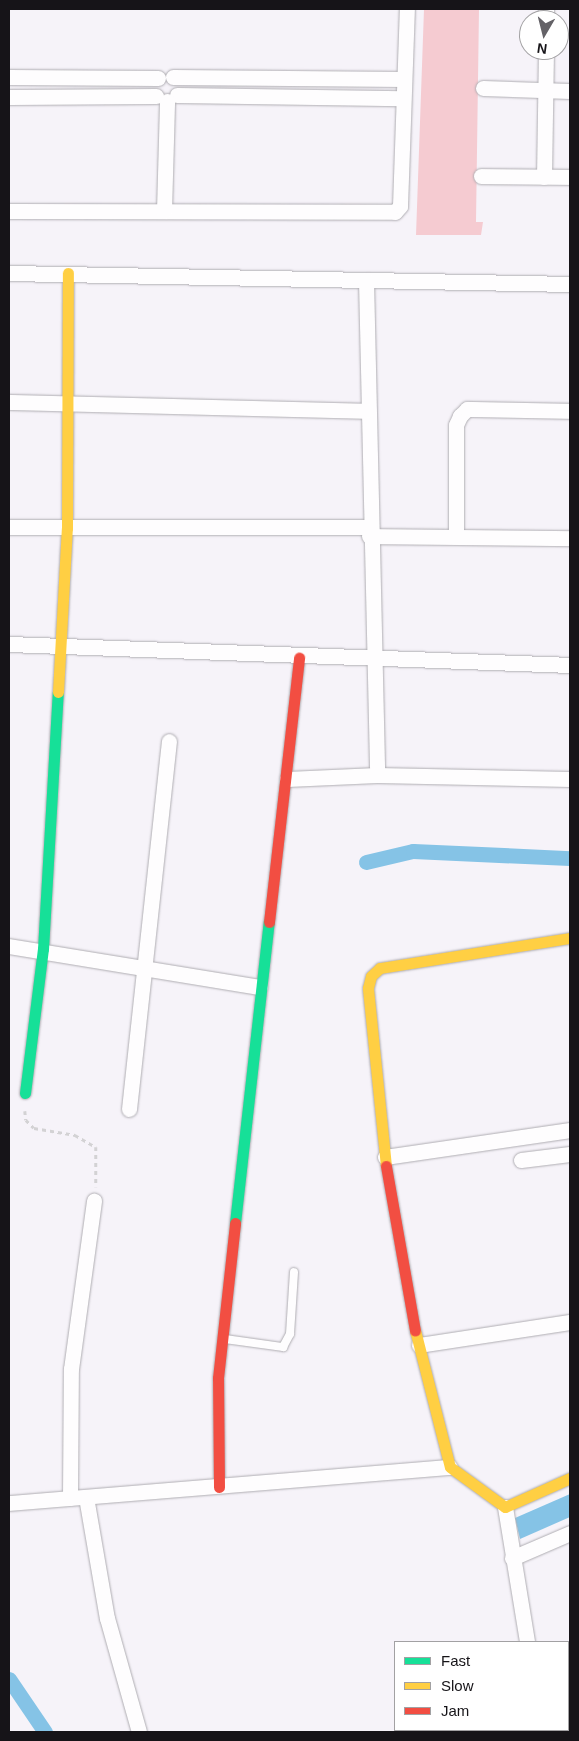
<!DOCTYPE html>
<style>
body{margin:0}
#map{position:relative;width:579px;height:1741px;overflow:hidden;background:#f6f3f9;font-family:Arial,sans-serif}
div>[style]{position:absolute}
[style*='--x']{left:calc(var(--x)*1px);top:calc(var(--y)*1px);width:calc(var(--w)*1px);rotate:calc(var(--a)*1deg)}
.green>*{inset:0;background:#f5cbd1}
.water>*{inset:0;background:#85c3e6}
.canal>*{height:15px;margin:-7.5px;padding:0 7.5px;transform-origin:7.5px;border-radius:7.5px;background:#85c3e6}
.path>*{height:2.5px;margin-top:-1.25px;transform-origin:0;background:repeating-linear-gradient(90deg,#d3d2d4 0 4px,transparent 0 8px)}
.roads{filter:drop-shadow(0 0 1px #afadb2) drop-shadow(0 0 1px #afadb2)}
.lane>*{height:8px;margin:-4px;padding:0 4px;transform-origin:4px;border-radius:4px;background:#fefdfe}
.street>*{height:15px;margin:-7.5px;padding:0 7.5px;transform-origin:7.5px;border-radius:7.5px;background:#fefdfe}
.fast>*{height:11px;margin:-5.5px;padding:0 5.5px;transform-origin:5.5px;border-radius:5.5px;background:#16e098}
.slow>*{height:11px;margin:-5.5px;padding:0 5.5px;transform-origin:5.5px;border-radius:5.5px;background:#ffcf43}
.jam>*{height:11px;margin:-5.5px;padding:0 5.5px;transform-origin:5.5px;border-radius:5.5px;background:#f24e42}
span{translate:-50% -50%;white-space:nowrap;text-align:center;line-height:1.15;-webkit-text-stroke:5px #fff;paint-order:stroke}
.frame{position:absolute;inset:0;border:10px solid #161418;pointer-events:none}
.legend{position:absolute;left:394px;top:1641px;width:175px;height:90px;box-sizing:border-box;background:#fff;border:1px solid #a2a1a3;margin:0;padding:6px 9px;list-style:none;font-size:15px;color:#161418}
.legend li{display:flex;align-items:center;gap:10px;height:25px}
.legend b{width:25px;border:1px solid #a2a1a3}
.north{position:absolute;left:519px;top:10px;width:50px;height:50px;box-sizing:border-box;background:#fff;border:1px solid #a2a1a3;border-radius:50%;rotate:188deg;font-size:14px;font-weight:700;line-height:20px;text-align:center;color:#161418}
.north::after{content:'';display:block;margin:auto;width:18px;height:22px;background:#646267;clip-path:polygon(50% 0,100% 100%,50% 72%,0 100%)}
</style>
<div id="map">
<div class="green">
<i style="clip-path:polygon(424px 9px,479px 9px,476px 222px,483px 222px,481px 235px,416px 235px)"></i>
</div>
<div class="water">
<i style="clip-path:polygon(570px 1494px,570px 1517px,520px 1539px,515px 1518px)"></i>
</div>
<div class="canal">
<i style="--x:366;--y:862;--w:48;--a:-13.2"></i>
<i style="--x:413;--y:851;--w:157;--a:2.6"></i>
<i style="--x:9;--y:1679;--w:64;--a:55.8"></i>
</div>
<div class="path">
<i style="--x:25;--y:1111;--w:9;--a:84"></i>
<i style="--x:26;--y:1120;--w:11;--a:45"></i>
<i style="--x:34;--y:1128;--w:42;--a:9.7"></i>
<i style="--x:75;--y:1135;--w:24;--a:30"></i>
<i style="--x:96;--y:1147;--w:40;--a:90"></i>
</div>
<div class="roads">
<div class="lane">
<i style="--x:225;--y:1339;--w:59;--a:7.9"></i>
<i style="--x:283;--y:1347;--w:15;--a:-62"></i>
<i style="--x:290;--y:1334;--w:62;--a:-86.3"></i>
</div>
<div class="street">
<i style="--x:546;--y:20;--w:11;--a:-90"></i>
<i style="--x:9;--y:77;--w:149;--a:0.4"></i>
<i style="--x:173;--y:77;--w:231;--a:0.5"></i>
<i style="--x:483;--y:88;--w:87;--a:2"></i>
<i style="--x:177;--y:95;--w:226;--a:0.8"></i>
<i style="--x:9;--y:97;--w:147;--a:-0.4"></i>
<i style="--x:481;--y:176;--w:89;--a:0.6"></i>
<i style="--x:544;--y:177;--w:127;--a:-89.1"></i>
<i style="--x:9;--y:211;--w:386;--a:0.1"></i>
<i style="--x:395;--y:212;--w:8;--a:-50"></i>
<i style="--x:400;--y:206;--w:197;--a:-88"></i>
<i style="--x:164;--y:211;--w:110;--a:-88.4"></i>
<i style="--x:9;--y:273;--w:561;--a:1.12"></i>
<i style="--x:366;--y:280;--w:495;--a:88.7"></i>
<i style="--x:9;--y:402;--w:357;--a:1.4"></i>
<i style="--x:9;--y:527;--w:360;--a:0"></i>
<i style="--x:456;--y:535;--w:110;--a:-90"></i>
<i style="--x:456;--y:425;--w:10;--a:-66"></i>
<i style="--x:460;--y:416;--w:10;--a:-45"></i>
<i style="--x:467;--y:409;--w:103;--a:1.1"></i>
<i style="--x:369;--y:536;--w:201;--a:0.6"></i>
<i style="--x:9;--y:644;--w:561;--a:2.14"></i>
<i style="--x:287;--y:779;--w:90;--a:-2.5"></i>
<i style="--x:377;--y:775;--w:193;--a:1.2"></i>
<i style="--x:9;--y:946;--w:254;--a:9.3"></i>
<i style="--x:129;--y:1109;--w:370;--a:-83.8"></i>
<i style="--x:385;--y:1157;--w:187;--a:-8.3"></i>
<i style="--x:521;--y:1160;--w:49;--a:-7"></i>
<i style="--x:419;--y:1345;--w:153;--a:-8.7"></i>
<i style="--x:86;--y:1497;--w:123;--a:80.2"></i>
<i style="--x:107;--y:1618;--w:118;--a:74.3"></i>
<i style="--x:70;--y:1498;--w:129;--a:-89.6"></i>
<i style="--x:71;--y:1369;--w:170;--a:-82.2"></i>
<i style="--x:9;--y:1503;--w:442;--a:-4.7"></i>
<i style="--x:505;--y:1507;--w:137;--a:80.7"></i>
<i style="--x:512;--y:1558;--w:63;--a:-23.3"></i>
<i style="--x:543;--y:1730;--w:2;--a:63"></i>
</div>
<div class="fast">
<i style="--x:25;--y:1093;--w:145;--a:-82.9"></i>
<i style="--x:43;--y:949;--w:257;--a:-86.7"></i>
<i style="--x:235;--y:1223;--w:303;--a:-83.6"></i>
</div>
<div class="slow">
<i style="--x:58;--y:692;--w:164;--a:-86.9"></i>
<i style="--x:67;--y:528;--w:255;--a:-89.8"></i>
<i style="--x:386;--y:1166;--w:179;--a:-95.8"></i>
<i style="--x:368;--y:988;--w:12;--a:-76"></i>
<i style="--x:371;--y:976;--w:12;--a:-42"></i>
<i style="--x:380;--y:968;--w:192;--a:-9"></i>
<i style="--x:415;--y:1330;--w:141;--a:75.7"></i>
<i style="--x:450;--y:1467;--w:68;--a:36"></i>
<i style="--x:505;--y:1507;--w:71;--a:-24"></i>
</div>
<div class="jam">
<i style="--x:269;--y:922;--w:266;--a:-83.5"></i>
<i style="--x:386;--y:1166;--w:167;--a:80"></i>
<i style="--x:219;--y:1487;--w:109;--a:-90.5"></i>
<i style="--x:218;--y:1378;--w:156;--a:-83.7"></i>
</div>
</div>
<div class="frame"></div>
<ul class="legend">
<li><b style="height:6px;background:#16e098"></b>Fast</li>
<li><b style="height:6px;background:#ffcf43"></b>Slow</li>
<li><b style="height:6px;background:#f24e42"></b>Jam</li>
</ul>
<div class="north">N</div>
</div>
